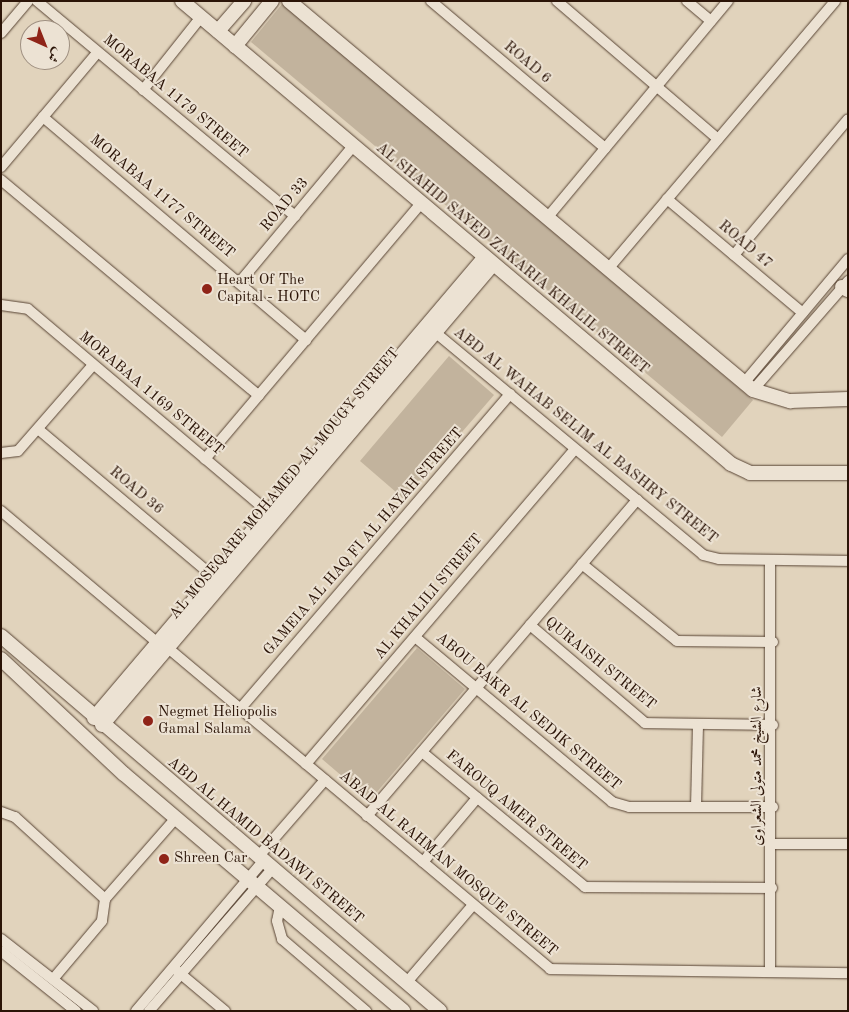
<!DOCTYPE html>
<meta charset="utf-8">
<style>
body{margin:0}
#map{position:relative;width:849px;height:1012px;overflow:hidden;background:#e1d3bc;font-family:"Old Standard TT",Amiri,serif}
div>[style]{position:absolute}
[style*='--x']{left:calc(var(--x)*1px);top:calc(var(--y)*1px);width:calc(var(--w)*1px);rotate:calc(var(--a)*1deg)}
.green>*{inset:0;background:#c2b39d}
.roads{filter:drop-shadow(0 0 1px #584434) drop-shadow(0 0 1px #584434)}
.street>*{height:10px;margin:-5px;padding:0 5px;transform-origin:5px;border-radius:5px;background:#ece2d3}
.secondary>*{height:14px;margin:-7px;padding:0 7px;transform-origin:7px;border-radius:7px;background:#ece2d3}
.dots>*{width:14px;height:14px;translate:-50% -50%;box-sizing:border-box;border:2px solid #ece2d3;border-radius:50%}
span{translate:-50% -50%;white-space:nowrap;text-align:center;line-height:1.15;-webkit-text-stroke:4px #ece2d3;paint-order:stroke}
.street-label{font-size:15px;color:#2b1407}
.poi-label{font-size:15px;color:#2b1407}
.left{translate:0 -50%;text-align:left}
.frame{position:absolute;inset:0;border:2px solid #2b1407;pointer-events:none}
.north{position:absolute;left:20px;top:20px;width:50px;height:50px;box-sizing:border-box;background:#ece2d3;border:1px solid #9f9081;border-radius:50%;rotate:136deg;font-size:14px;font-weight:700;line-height:20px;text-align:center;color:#2b1407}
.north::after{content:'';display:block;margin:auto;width:18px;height:22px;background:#8f2418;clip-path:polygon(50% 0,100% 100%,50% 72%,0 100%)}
</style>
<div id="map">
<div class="green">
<i style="clip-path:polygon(282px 4px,753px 400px,722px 437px,251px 42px)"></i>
<i style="clip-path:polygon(449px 356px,494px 395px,404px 499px,360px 461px)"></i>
<i style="clip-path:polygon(417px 648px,465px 689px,370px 800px,322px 759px)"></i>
</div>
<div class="roads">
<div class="street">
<i style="--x:37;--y:1;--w:336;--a:39.8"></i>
<i style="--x:431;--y:1;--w:228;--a:40.2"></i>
<i style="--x:557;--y:1;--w:212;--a:40.6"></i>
<i style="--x:687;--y:1;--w:31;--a:40"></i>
<i style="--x:1;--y:33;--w:42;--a:-49.8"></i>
<i style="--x:143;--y:90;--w:93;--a:-51.5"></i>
<i style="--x:43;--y:117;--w:345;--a:40.3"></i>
<i style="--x:1;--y:167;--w:150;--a:-49.9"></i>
<i style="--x:1;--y:180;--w:336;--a:39.9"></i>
<i style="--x:667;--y:199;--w:177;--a:40"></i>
<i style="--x:547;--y:218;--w:283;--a:-50.2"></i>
<i style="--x:734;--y:255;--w:177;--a:-50"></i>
<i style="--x:608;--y:269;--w:351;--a:-49.7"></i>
<i style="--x:239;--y:283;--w:178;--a:-50.2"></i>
<i style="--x:1;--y:305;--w:27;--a:8"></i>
<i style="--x:28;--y:309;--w:322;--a:40.2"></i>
<i style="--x:430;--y:328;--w:355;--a:39.7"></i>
<i style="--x:703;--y:555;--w:16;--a:14"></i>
<i style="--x:719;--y:559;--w:129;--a:0.9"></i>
<i style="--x:744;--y:383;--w:162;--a:-50"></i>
<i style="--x:753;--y:390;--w:145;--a:-48.9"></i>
<i style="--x:38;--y:429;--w:230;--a:40.1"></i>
<i style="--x:1;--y:453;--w:17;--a:-7"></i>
<i style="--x:18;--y:451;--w:114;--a:-48.9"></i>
<i style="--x:205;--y:459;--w:335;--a:-49.8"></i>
<i style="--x:1;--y:511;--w:205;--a:40.1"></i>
<i style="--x:582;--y:564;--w:122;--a:39"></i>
<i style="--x:677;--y:641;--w:96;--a:0.6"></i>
<i style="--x:530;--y:625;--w:151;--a:40.4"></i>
<i style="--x:645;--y:723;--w:128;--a:0.9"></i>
<i style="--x:415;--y:637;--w:257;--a:39.9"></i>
<i style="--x:612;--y:802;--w:18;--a:16"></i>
<i style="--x:629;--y:807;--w:144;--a:0"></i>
<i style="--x:168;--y:648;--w:499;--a:40"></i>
<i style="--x:550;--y:969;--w:298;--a:0.8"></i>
<i style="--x:240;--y:709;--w:415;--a:-49.4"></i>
<i style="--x:422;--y:752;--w:212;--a:39.6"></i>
<i style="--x:585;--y:887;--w:187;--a:0.3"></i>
<i style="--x:306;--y:764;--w:414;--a:-49.5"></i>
<i style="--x:696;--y:807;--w:82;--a:-88.6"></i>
<i style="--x:1;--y:812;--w:15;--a:20"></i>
<i style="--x:15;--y:817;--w:122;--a:42.3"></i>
<i style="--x:105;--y:899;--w:22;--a:98"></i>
<i style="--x:102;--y:921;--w:75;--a:130.1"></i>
<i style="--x:367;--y:816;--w:416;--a:-49.5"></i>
<i style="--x:773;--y:844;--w:75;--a:0"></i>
<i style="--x:258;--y:857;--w:102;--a:-49"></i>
<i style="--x:423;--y:862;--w:84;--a:-49.8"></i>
<i style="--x:105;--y:899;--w:108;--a:-48.8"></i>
<i style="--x:280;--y:906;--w:15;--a:101"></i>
<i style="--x:277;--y:921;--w:19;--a:74"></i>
<i style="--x:282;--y:939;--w:111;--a:40.6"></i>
<i style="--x:1;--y:939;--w:117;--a:38"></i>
<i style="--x:1;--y:951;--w:96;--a:38.7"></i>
<i style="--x:176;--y:970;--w:64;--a:39.9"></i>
<i style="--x:770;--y:972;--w:412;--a:-90"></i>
<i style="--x:407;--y:982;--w:101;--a:-49.4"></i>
<i style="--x:136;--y:1011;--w:197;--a:-49.7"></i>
<i style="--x:149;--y:1011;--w:188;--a:-49.1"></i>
</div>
<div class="secondary">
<i style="--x:182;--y:1;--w:718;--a:40.14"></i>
<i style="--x:731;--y:464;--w:21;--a:25"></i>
<i style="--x:750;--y:473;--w:98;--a:0"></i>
<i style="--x:289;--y:1;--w:605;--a:39.98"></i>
<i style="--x:753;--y:390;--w:39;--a:17"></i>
<i style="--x:790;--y:401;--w:58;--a:-2"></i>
<i style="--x:218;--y:31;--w:40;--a:-49"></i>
<i style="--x:235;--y:46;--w:58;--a:-50.6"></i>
<i style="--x:842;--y:287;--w:7;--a:27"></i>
<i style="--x:1;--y:636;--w:577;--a:40.5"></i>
<i style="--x:1;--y:659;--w:168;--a:43.1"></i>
<i style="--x:124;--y:774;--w:366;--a:40.3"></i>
<i style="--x:94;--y:718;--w:604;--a:-49.7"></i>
<i style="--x:102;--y:725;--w:604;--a:-49.7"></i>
</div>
</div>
<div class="dots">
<i style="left:207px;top:289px;background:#8f2418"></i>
<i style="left:148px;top:721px;background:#8f2418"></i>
<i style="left:164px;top:859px;background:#8f2418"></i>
</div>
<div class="street-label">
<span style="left:527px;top:63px;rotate:40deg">ROAD 6</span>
<span style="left:175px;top:97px;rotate:40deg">MORABAA 1179 STREET</span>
<span style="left:162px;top:197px;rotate:40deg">MORABAA 1177 STREET</span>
<span style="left:285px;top:205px;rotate:-50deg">ROAD 33</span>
<span style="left:745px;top:245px;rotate:40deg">ROAD 47</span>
<span style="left:512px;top:259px;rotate:40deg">AL SHAHID SAYED ZAKARIA KHALIL STREET</span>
<span style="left:151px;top:394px;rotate:40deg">MORABAA 1169 STREET</span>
<span style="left:585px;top:436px;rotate:39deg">ABD AL WAHAB SELIM AL BASHRY STREET</span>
<span style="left:285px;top:484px;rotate:-50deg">AL MOSEQARE MOHAMED AL MOUGY STREET</span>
<span style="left:136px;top:491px;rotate:40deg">ROAD 36</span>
<span style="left:364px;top:542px;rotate:-49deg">GAMEIA AL HAQ FI AL HAYAH STREET</span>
<span style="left:429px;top:597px;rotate:-50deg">AL KHALILI STREET</span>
<span style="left:600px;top:664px;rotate:39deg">QURAISH STREET</span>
<span style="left:528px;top:712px;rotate:40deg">ABOU BAKR AL SEDIK STREET</span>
<span style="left:758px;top:766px;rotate:-90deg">شارع الشيخ محمد متولى الشعراوى</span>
<span style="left:516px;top:811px;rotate:40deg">FAROUQ AMER STREET</span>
<span style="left:265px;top:841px;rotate:40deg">ABD AL HAMID BADAWI STREET</span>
<span style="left:448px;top:864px;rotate:40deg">ABAD AL RAHMAN MOSQUE STREET</span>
</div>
<div class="poi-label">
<span class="left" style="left:217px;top:289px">Heart Of The<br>Capital - HOTC</span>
<span class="left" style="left:158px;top:721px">Negmet Heliopolis<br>Gamal Salama</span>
<span class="left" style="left:174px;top:859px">Shreen Car</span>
</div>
<div class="frame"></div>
<div class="north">ش</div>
</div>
